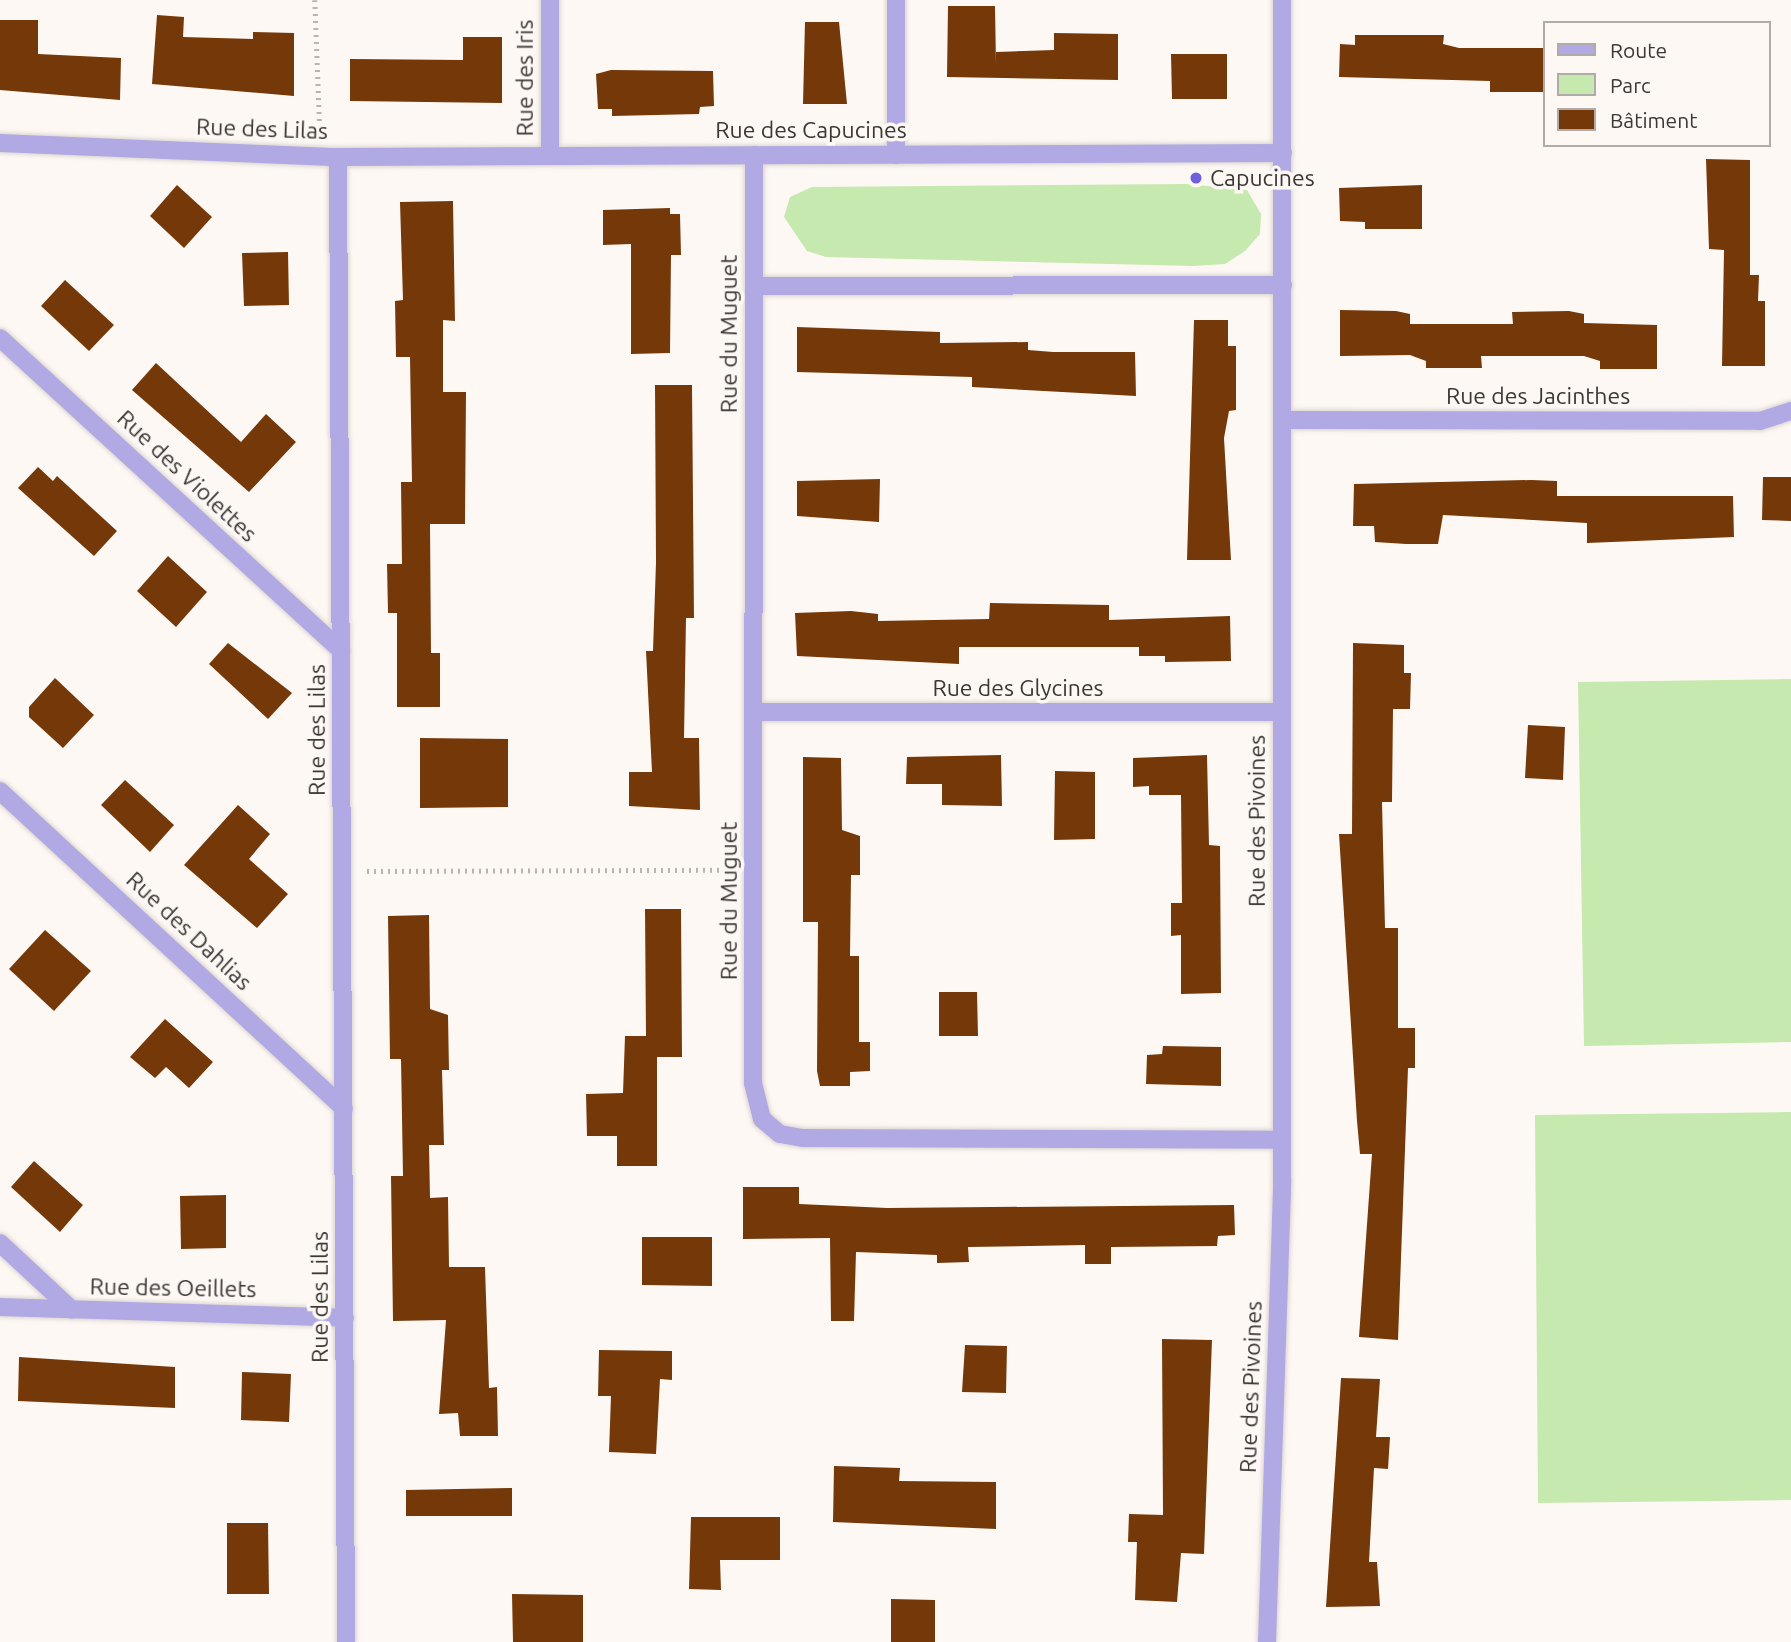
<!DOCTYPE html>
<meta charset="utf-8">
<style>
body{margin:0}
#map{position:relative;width:1791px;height:1642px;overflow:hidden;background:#fef8f4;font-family:Ubuntu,sans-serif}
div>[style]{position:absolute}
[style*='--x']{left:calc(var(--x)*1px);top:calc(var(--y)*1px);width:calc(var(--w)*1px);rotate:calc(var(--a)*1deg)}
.green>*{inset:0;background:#c5e9ae}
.building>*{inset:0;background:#753809}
.path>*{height:4.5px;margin-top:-2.25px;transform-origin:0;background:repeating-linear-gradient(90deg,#b9b4b0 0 2px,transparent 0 7px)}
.roads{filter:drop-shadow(0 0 2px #dbd5d2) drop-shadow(0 0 2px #dbd5d2)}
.street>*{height:18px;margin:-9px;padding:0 9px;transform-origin:9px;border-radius:9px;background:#b0a9e4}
.dots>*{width:19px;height:19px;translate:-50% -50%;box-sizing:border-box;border:4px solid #fef8f4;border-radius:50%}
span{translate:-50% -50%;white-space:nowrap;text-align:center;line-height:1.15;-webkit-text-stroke:7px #fef8f4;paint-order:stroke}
.street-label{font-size:23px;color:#3a3735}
.poi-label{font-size:23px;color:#3a3735}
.left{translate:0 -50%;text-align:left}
.legend{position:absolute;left:1543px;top:21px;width:228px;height:126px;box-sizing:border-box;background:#fef8f4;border:2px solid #b0aba8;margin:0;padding:9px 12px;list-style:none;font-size:21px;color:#3a3735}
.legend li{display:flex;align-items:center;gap:14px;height:35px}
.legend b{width:35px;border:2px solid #b0aba8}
</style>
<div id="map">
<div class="green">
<i style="clip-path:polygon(1188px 184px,1247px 190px,1261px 214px,1260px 234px,1245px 251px,1225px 264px,1194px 266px,826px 257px,807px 251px,784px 217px,790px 197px,812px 187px)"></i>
<i style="clip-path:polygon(1791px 679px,1791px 1042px,1584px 1046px,1578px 682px)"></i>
<i style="clip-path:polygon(1791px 1112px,1791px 1500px,1538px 1503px,1535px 1115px)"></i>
</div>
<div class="building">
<i style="clip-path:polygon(948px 6px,995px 6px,996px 65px,996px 52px,1054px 50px,1054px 33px,1118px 34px,1118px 80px,947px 77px)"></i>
<i style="clip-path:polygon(157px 15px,184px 17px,183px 37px,253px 39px,253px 32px,294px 33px,294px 96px,152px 84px)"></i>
<i style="clip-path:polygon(0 20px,38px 20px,38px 54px,121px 58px,120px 100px,0 90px)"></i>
<i style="clip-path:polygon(805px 22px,839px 22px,847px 104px,803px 104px)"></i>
<i style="clip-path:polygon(1355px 35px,1444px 35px,1443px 44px,1459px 48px,1544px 48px,1544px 92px,1490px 92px,1490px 81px,1339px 77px,1340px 44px,1355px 45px)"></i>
<i style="clip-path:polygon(463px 37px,502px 37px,502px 103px,350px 101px,350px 59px,463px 60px)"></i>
<i style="clip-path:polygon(1171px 54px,1227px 54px,1227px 99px,1172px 99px)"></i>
<i style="clip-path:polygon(611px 70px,713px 71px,714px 106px,700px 107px,699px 114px,612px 116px,612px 109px,598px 109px,596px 74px)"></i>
<i style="clip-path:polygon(1706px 159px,1750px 160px,1750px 275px,1759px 275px,1758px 301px,1765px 301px,1765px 366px,1722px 366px,1724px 250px,1709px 249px)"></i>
<i style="clip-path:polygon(177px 185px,212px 217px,184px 248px,150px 216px)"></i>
<i style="clip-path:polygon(1422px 185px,1422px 229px,1365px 229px,1365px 222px,1340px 221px,1339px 188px)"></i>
<i style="clip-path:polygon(453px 201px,455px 321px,443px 320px,443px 392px,466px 392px,465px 524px,430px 524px,431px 653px,440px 653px,440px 707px,397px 707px,397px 613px,388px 613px,387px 564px,402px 564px,401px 482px,412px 482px,410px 357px,396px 357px,395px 301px,403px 300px,400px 202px)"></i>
<i style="clip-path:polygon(670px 208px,670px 214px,680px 214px,681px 255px,671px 255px,670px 353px,631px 354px,631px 244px,603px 245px,603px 210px)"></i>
<i style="clip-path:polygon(288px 252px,289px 305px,244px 306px,242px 253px)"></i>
<i style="clip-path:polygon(65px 280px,114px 325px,89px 351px,41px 306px)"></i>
<i style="clip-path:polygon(1340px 310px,1396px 311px,1410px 314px,1410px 324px,1513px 324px,1512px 312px,1569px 311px,1584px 314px,1584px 323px,1657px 325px,1657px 369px,1600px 369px,1600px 361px,1584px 356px,1481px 356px,1482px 368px,1426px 368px,1426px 361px,1410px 355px,1340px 356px)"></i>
<i style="clip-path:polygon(1194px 320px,1228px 320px,1228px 346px,1236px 346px,1236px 410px,1229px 411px,1224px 438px,1231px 560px,1187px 560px)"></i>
<i style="clip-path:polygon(797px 327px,940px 332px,940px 343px,1028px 342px,1028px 350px,1053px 352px,1135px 352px,1136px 396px,972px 387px,972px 377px,797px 372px)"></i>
<i style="clip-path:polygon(156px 363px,241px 442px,266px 414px,296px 442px,249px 492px,132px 390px)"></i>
<i style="clip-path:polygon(655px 385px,692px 385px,694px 618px,686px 618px,684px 738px,699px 738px,700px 810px,629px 806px,629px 772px,652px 772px,646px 651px,653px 651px,656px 562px)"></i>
<i style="clip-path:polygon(38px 467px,53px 481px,57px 476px,117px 531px,94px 556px,18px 488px)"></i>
<i style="clip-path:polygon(1763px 477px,1791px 477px,1791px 521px,1762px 520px)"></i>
<i style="clip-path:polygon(880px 479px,879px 522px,797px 516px,797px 481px)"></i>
<i style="clip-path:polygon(1531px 480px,1557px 481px,1557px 496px,1733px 496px,1734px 537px,1587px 543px,1587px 523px,1443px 515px,1438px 544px,1406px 544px,1375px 542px,1374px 526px,1353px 526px,1354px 484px)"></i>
<i style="clip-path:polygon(168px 556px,207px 592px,176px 627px,137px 591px)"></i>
<i style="clip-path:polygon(990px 603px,1109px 605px,1109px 620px,1230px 616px,1231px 661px,1165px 662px,1165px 656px,1139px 656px,1139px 647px,959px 647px,959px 664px,797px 656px,795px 613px,851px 611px,878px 614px,878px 621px,989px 619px)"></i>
<i style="clip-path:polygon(228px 643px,292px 693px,268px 719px,209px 664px)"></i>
<i style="clip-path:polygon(1353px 643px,1404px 645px,1404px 673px,1411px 673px,1410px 709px,1393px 709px,1392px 802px,1382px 802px,1385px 928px,1398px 928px,1398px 1028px,1415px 1028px,1415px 1068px,1408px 1068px,1398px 1340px,1359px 1337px,1372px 1154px,1360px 1154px,1357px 1121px,1339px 834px,1352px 834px)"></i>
<i style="clip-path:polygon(55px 678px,94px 715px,63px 748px,29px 717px,29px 707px)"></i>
<i style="clip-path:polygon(1528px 725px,1565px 727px,1563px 780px,1525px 778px)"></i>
<i style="clip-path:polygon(420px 738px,508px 739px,508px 807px,420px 808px)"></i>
<i style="clip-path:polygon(1001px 755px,1002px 806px,942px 805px,942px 784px,906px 784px,907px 757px)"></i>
<i style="clip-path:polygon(1207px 755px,1209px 845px,1220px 846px,1221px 993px,1181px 994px,1181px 935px,1171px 936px,1171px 903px,1182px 903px,1181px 795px,1149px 795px,1149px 786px,1133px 787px,1133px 758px)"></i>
<i style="clip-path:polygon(803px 757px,841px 758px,842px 830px,860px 836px,860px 875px,851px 875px,850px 956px,859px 956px,859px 1042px,870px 1042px,870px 1071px,850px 1072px,850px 1086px,820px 1086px,817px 1071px,818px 922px,803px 922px)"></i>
<i style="clip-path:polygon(1055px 771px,1095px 772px,1095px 839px,1054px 840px)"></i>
<i style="clip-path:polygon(125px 780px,174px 825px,150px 852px,101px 805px)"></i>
<i style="clip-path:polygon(238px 805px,270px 834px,249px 859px,288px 894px,257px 928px,184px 865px)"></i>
<i style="clip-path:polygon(645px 909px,681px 909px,682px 1057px,657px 1057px,657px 1166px,617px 1166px,617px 1136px,587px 1136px,586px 1094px,623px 1093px,625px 1036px,646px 1036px)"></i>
<i style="clip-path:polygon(429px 915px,430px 1009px,448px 1015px,449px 1070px,442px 1070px,444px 1145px,429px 1145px,430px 1198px,448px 1197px,449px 1267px,485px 1267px,489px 1388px,497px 1387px,498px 1436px,460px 1436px,458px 1413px,439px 1414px,446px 1320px,393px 1321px,391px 1176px,403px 1176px,401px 1059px,390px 1059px,388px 916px)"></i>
<i style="clip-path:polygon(45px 930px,91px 971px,54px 1011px,9px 969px)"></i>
<i style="clip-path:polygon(939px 992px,977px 992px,978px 1036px,939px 1036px)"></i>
<i style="clip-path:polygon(165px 1019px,213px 1062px,189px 1088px,166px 1067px,155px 1078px,130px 1057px)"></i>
<i style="clip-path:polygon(1163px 1046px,1221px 1047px,1221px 1086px,1146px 1084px,1147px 1055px,1162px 1054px)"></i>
<i style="clip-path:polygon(34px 1161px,83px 1205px,60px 1232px,11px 1187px)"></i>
<i style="clip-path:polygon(743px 1187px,799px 1187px,799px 1204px,887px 1208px,1234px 1205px,1235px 1235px,1218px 1236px,1217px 1246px,1111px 1247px,1111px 1264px,1085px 1264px,1085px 1245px,968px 1247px,969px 1262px,937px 1263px,937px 1255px,856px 1252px,854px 1321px,831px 1321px,830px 1238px,743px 1239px)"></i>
<i style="clip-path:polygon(226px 1195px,226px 1248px,181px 1249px,180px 1196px)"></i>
<i style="clip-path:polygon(642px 1237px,712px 1237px,712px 1286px,642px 1285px)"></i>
<i style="clip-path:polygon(1162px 1339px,1212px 1340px,1204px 1554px,1181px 1553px,1177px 1602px,1135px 1600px,1137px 1542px,1128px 1542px,1129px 1514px,1163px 1515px)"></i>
<i style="clip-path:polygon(965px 1345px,1007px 1346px,1006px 1393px,962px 1392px)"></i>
<i style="clip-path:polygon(599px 1350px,672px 1351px,672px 1380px,660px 1379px,656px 1454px,609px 1452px,611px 1396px,598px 1396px)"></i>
<i style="clip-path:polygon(19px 1357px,175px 1367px,175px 1408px,18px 1401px)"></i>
<i style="clip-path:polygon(242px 1372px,291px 1374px,289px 1422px,241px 1420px)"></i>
<i style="clip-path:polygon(1341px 1378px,1380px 1379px,1376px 1437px,1390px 1437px,1388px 1469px,1374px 1468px,1369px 1562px,1377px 1562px,1380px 1606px,1326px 1607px)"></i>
<i style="clip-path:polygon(834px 1466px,900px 1468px,899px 1481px,996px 1482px,996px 1529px,833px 1522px)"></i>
<i style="clip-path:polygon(512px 1488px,512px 1516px,406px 1516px,406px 1490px)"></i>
<i style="clip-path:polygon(691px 1517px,780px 1517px,780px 1560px,720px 1560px,721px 1590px,689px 1589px)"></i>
<i style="clip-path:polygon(227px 1523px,268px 1523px,269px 1594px,227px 1594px)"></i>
<i style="clip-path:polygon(512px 1594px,583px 1595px,583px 1642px,513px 1642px)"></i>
<i style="clip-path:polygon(891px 1599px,935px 1600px,935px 1642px,891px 1642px)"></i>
</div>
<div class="path">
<i style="--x:315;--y:0;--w:131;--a:87.8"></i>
<i style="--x:367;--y:871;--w:363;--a:-0.2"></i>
</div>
<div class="roads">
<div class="street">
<i style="--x:550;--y:0;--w:156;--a:90"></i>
<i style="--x:0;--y:143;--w:338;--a:2.4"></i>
<i style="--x:338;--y:157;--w:945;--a:-0.24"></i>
<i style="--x:754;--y:155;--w:928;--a:90.06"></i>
<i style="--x:753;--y:1083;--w:37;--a:76"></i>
<i style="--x:762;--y:1119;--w:23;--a:40"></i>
<i style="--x:780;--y:1134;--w:23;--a:10"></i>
<i style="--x:803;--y:1138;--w:479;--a:0.2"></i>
<i style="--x:896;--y:155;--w:155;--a:-90"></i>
<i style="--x:338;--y:157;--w:1485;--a:89.69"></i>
<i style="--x:754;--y:286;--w:529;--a:-0.11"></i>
<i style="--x:0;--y:338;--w:463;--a:42.5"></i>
<i style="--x:1282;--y:420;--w:478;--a:0.1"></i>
<i style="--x:1760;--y:421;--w:33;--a:-18"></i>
<i style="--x:755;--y:712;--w:526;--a:0"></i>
<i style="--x:0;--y:791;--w:468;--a:42.7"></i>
<i style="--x:0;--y:1243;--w:98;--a:42.9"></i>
<i style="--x:0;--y:1307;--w:345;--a:1.8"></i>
<i style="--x:1267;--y:1642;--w:461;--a:-88.1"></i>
<i style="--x:1282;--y:1181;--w:1181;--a:-90"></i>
</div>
</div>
<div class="dots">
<i style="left:1196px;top:178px;background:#6e61db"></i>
</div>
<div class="street-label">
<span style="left:525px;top:78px;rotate:-90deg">Rue des Iris</span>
<span style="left:262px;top:129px;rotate:2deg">Rue des Lilas</span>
<span style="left:811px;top:130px">Rue des Capucines</span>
<span style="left:729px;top:334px;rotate:-90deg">Rue du Muguet</span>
<span style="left:1538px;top:396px">Rue des Jacinthes</span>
<span style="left:187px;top:476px;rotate:43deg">Rue des Violettes</span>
<span style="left:1018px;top:688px">Rue des Glycines</span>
<span style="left:317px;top:730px;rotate:-90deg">Rue des Lilas</span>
<span style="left:1257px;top:821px;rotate:-90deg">Rue des Pivoines</span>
<span style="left:729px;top:901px;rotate:-90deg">Rue du Muguet</span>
<span style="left:189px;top:931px;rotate:43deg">Rue des Dahlias</span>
<span style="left:173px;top:1288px;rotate:1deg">Rue des Oeillets</span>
<span style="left:320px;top:1297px;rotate:-90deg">Rue des Lilas</span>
<span style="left:1251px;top:1387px;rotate:-88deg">Rue des Pivoines</span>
</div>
<div class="poi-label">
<span class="left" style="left:1210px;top:178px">Capucines</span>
</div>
<ul class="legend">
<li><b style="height:9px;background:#b0a9e4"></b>Route</li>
<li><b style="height:19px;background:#c5e9ae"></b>Parc</li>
<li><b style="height:19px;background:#753809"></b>Bâtiment</li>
</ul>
</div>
